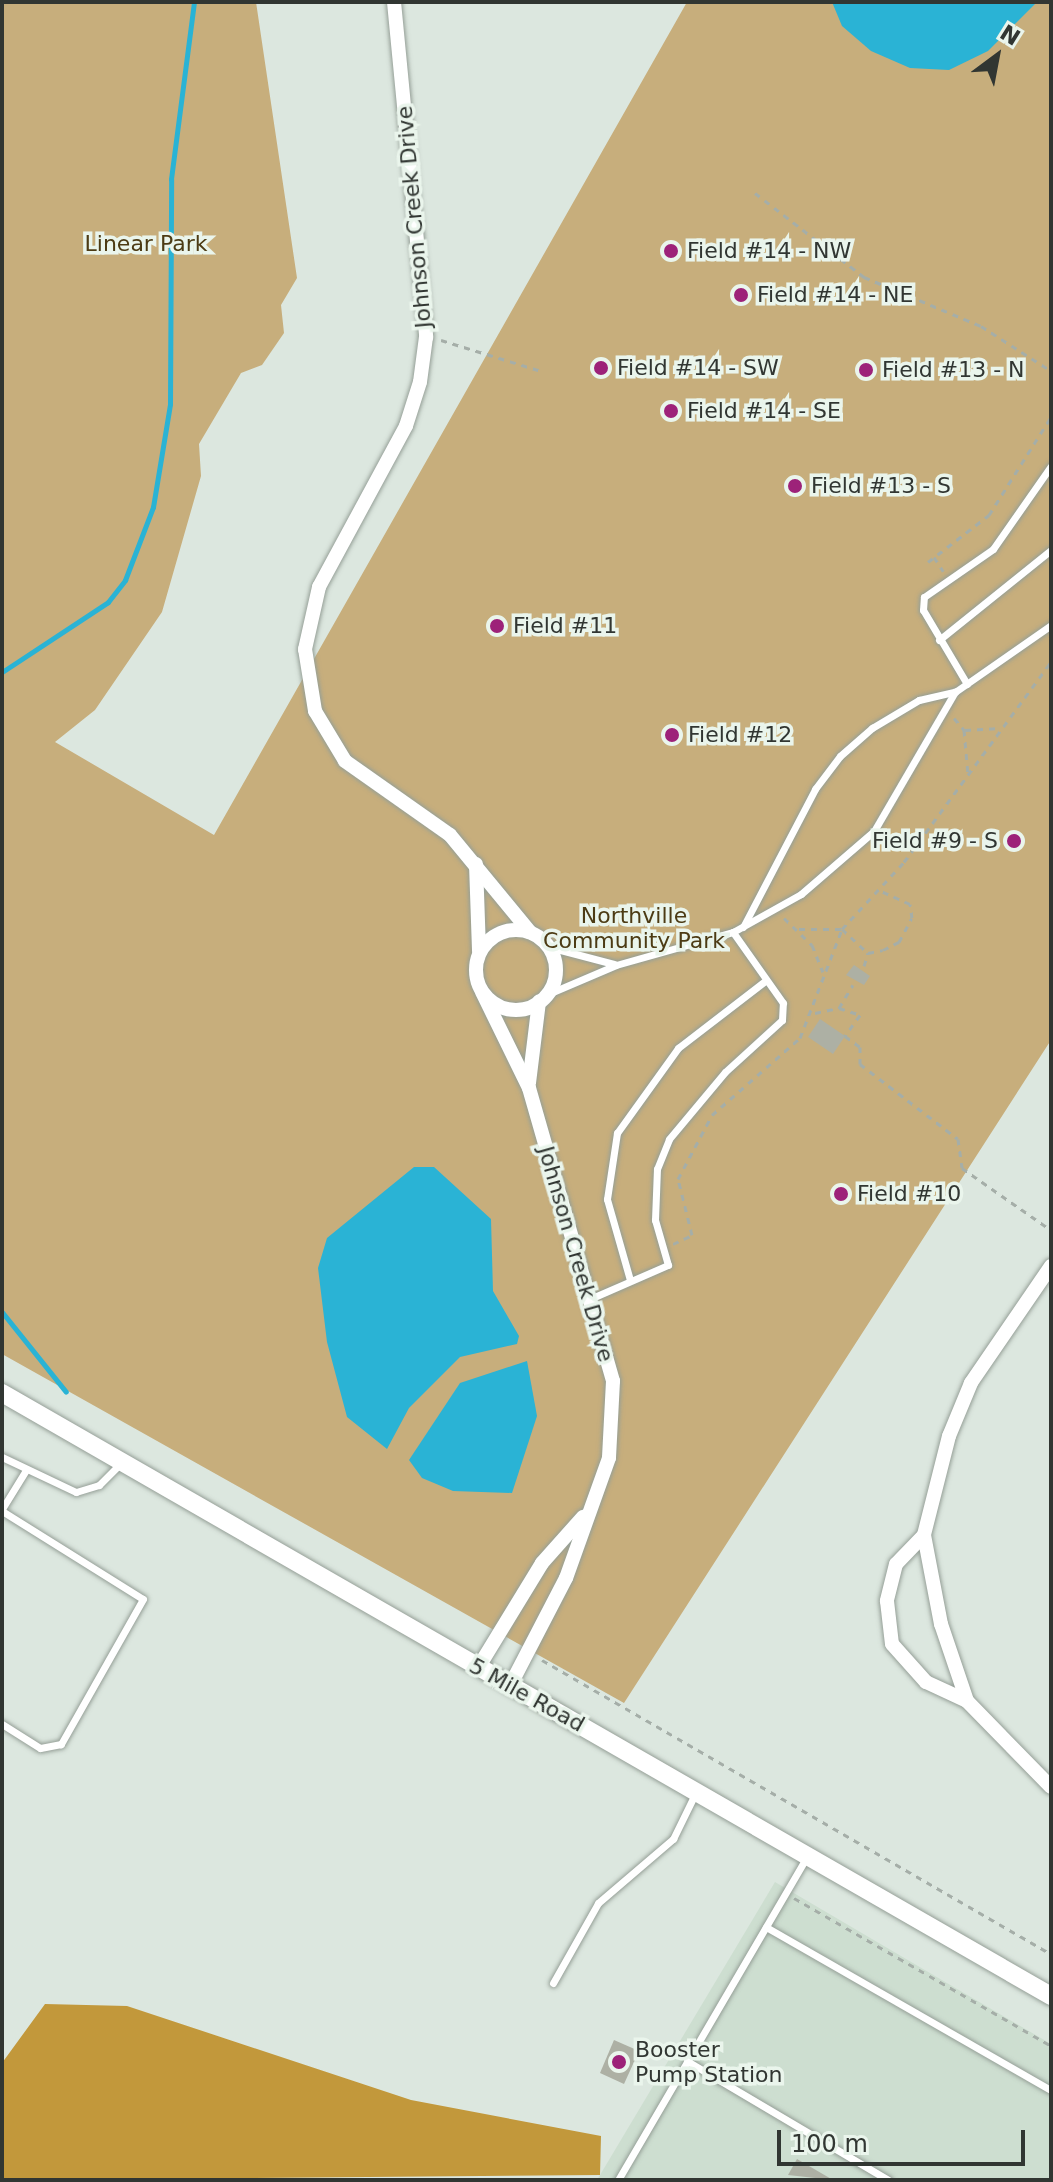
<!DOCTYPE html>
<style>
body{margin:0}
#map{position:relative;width:1053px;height:2182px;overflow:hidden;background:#dce7df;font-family:"DejaVu Sans",sans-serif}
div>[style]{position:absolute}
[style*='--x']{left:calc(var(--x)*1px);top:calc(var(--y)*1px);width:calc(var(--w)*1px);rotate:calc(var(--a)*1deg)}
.built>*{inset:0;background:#cdded0}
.green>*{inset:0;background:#c7ae7c}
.forest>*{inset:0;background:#c2983b}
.water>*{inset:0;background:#2ab3d5}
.stream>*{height:5px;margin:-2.5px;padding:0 2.5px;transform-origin:2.5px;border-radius:2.5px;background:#2ab3d5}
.building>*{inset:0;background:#adb0a4}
.path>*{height:3px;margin-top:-1.5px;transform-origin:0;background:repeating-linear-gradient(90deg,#a5aea8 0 6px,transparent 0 12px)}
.roads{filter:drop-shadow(0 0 2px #959f97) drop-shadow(0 0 2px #959f97)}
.service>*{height:7px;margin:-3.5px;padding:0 3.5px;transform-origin:3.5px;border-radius:3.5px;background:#fff}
.minor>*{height:14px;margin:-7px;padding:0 7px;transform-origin:7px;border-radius:7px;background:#fff}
.minor>.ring{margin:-7px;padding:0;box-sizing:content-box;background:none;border:14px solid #fff;border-radius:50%}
.tertiary>*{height:18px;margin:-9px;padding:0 9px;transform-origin:9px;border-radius:9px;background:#fff}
.dots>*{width:22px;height:22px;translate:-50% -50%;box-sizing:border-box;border:4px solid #eaf5ec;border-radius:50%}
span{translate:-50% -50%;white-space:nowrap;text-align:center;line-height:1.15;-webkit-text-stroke:7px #eaf5ec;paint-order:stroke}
.street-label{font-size:22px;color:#313632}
.park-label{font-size:22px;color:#4c3b14}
.poi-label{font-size:22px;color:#313632}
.left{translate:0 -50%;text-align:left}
.right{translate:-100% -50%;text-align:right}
.frame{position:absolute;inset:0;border:4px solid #313632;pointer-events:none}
.north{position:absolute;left:957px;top:16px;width:80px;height:80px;-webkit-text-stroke:6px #eaf5ec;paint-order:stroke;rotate:32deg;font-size:22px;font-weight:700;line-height:32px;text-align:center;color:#313632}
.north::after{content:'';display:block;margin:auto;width:28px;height:36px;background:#313632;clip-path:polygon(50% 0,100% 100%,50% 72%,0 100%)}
.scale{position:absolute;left:777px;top:2130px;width:248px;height:36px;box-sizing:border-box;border:4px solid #313632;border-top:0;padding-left:10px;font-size:24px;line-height:28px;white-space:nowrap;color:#313632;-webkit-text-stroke:6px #eaf5ec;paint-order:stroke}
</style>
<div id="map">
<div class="built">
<i style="clip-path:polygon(775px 1882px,1051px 2044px,1051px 2180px,597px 2180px)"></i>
</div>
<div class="green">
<i style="clip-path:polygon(2px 2px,256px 2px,297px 278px,281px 305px,284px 333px,262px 365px,241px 373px,199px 444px,201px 476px,162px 612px,95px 710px,55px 742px,214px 835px,687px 2px,1051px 2px,1051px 1040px,624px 1703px,2px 1354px)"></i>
</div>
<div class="forest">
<i style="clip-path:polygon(45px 2004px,127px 2006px,411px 2100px,601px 2136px,600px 2175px,2px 2180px,2px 2063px)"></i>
</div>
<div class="water">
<i style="clip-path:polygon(832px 2px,1037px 2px,988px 51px,949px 70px,910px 68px,871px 51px,842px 26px)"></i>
<i style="clip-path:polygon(414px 1167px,434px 1167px,491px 1219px,493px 1291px,519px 1336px,517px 1344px,460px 1357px,409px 1408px,387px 1449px,347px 1417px,327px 1342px,318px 1268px,327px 1238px)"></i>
<i style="clip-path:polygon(527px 1361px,537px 1416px,512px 1493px,453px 1491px,422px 1478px,409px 1460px,460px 1383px)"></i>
</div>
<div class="stream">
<i style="--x:2;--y:672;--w:127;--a:-33.4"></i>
<i style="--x:108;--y:602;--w:28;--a:-52"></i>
<i style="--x:125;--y:580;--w:78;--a:-69"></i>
<i style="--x:153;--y:507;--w:104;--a:-80.6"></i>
<i style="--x:170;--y:404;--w:225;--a:-89.7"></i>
<i style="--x:171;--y:179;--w:178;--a:-82.6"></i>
<i style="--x:2;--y:1312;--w:102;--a:51.3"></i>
</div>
<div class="building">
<i style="clip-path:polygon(854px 965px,870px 976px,864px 985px,846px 975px)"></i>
<i style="clip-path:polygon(820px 1019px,845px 1036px,833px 1054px,808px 1037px)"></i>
<i style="clip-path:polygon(614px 2040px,639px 2051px,624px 2084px,600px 2073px)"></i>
<i style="clip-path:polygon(797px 2159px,833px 2180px,788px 2175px)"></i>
</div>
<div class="path">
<i style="--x:755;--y:193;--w:138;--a:37.6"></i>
<i style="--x:864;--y:277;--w:127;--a:22.7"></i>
<i style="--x:981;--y:326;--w:83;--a:32.7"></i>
<i style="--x:441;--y:340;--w:105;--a:17.2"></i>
<i style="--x:934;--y:557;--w:17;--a:57"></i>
<i style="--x:928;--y:562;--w:77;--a:-37.6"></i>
<i style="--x:989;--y:515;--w:116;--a:-57.7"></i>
<i style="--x:954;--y:718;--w:16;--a:50"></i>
<i style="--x:964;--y:730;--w:45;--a:84.9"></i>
<i style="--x:965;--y:730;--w:36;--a:-3"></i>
<i style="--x:784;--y:918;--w:39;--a:44"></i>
<i style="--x:812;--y:945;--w:29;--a:68"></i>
<i style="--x:799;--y:929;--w:43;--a:0"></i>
<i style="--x:842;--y:929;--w:35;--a:43"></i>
<i style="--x:868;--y:953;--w:15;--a:-11"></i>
<i style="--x:883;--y:950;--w:18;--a:-27"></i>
<i style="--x:899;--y:942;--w:27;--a:-62"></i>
<i style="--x:912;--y:918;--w:14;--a:-98"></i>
<i style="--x:910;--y:904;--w:32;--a:-156"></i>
<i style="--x:864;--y:966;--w:14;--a:-73"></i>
<i style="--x:839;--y:1008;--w:22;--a:18"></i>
<i style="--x:860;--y:1015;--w:26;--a:126"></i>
<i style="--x:845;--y:1036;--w:19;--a:36"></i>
<i style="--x:860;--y:1047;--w:17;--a:90"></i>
<i style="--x:860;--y:1064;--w:123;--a:37.4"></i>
<i style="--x:958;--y:1139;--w:29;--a:82"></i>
<i style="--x:962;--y:1168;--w:108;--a:34.9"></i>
<i style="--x:815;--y:1013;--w:25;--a:-12"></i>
<i style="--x:839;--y:1008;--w:27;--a:-59"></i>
<i style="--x:673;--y:1244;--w:21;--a:-25"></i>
<i style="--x:692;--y:1235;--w:58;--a:-104"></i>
<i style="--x:678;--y:1179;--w:72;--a:-62"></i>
<i style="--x:712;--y:1115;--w:117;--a:-41.2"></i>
<i style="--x:800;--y:1038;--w:117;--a:-68.9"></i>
<i style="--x:842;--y:929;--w:91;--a:-47.2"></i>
<i style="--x:904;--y:862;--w:248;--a:-53.7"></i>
<i style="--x:542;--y:1660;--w:588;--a:30.01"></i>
<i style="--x:794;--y:1898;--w:297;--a:29.9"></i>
</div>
<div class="roads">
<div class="service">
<i style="--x:939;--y:640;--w:144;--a:-38.8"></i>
<i style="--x:967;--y:684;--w:86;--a:-120.7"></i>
<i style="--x:923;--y:610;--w:13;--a:-86"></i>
<i style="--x:924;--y:597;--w:84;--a:-34.8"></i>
<i style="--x:993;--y:549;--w:101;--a:-55.1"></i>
<i style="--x:743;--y:927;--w:156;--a:-62.4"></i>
<i style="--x:815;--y:789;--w:41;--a:-52.9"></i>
<i style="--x:840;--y:756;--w:43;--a:-41.2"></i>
<i style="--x:872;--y:728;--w:55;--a:-30.8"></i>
<i style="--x:919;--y:700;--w:37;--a:-13"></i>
<i style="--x:955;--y:692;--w:117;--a:-34.9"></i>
<i style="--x:549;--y:947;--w:67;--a:14.7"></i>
<i style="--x:548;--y:994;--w:74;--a:-23.1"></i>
<i style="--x:616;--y:965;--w:122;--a:-15.8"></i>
<i style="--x:733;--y:932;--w:78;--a:-29.2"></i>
<i style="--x:801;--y:894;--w:96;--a:-40.8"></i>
<i style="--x:874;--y:831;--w:161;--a:-59.8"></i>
<i style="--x:630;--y:1280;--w:84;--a:-105.9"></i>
<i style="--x:607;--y:1199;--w:67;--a:-81.4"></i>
<i style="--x:617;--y:1133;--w:105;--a:-54.3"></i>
<i style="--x:678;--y:1048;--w:110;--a:-37.6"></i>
<i style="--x:592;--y:1298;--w:83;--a:-23.5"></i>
<i style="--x:668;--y:1265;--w:47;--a:-106.1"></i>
<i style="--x:655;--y:1220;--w:51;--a:-87.8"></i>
<i style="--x:657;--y:1169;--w:32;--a:-68"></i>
<i style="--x:669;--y:1139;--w:87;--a:-50.1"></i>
<i style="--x:725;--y:1072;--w:77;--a:-42.4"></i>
<i style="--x:782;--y:1020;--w:17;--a:-87"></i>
<i style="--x:783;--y:1003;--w:87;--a:-125.2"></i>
<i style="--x:2;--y:1457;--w:82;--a:25.3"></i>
<i style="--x:76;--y:1492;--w:24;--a:-17"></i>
<i style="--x:99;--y:1485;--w:30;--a:-45"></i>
<i style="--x:2;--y:1509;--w:46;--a:-58.4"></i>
<i style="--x:2;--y:1511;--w:166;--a:32"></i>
<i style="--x:143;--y:1599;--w:167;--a:119.5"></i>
<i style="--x:61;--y:1744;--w:21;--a:169"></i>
<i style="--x:40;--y:1748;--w:45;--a:-147.7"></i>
<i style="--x:766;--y:1927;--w:328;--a:29.8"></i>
<i style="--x:553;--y:1983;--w:92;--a:-60.6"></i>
<i style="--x:598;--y:1903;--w:99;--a:-40.5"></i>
<i style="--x:673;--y:1839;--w:52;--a:-63.9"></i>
<i style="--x:687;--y:2061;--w:234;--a:30.6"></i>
<i style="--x:618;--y:2180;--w:374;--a:-59.7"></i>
</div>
<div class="minor">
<i style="--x:394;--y:2;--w:337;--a:84.5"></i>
<i style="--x:426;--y:337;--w:45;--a:97.6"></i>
<i style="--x:420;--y:382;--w:46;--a:107.7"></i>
<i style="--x:406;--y:426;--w:183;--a:118.4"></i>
<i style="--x:319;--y:587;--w:64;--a:102.7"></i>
<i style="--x:305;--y:649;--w:63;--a:80.8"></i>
<i style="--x:315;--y:711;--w:58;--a:59"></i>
<i style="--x:345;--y:761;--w:128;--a:35.2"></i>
<i style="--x:450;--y:835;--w:126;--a:50.5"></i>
<i style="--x:476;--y:864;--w:87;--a:88"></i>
<i class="ring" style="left:476px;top:930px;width:66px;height:66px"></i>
<i style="--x:482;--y:992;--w:107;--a:63.9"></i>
<i style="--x:529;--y:1088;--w:305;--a:74"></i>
<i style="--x:613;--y:1381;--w:77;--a:93"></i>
<i style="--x:609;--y:1458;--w:127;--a:109.7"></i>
<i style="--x:566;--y:1578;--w:122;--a:117.4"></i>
<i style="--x:529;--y:1083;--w:82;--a:-83"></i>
<i style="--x:1051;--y:1266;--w:142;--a:124.4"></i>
<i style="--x:971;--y:1383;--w:57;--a:112.5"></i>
<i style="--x:949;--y:1436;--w:102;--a:104.2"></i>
<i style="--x:924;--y:1535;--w:91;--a:79.2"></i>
<i style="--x:941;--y:1624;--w:81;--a:71.3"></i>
<i style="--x:967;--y:1701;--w:120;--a:45.7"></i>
<i style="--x:924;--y:1535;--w:40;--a:134"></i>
<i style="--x:896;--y:1564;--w:38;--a:104"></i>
<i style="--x:887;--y:1601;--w:43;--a:83.4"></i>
<i style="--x:892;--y:1644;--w:51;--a:48.2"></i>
<i style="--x:926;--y:1682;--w:45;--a:24.9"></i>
<i style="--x:478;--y:1668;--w:123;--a:-58.6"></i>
<i style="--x:542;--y:1563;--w:62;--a:-48.3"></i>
</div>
<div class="tertiary">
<i style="--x:2;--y:1393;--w:1210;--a:29.89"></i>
</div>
</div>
<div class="dots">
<i style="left:671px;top:251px;background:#9d2279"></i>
<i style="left:741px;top:295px;background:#9d2279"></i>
<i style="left:601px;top:368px;background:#9d2279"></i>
<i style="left:866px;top:370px;background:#9d2279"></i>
<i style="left:671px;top:411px;background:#9d2279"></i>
<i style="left:795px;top:486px;background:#9d2279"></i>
<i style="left:497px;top:626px;background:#9d2279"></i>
<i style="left:672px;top:735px;background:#9d2279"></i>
<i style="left:1014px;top:841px;background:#9d2279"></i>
<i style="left:841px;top:1194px;background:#9d2279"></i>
<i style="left:619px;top:2062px;background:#9d2279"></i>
</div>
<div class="street-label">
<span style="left:414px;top:217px;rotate:-95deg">Johnson Creek Drive</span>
<span style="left:576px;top:1254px;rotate:74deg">Johnson Creek Drive</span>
<span style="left:527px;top:1695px;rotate:29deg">5 Mile Road</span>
</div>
<div class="park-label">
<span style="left:146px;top:244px">Linear Park</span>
<span style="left:634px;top:928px">Northville<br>Community Park</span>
</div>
<div class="poi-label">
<span class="left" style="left:687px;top:251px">Field #14 - NW</span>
<span class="left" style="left:757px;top:295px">Field #14 - NE</span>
<span class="left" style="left:617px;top:368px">Field #14 - SW</span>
<span class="left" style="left:882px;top:370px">Field #13 - N</span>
<span class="left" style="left:687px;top:411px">Field #14 - SE</span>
<span class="left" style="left:811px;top:486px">Field #13 - S</span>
<span class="left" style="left:513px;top:626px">Field #11</span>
<span class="left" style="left:688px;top:735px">Field #12</span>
<span class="right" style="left:998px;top:841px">Field #9 - S</span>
<span class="left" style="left:857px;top:1194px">Field #10</span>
<span class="left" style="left:635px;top:2062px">Booster<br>Pump Station</span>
</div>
<div class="frame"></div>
<div class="north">N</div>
<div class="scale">100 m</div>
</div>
